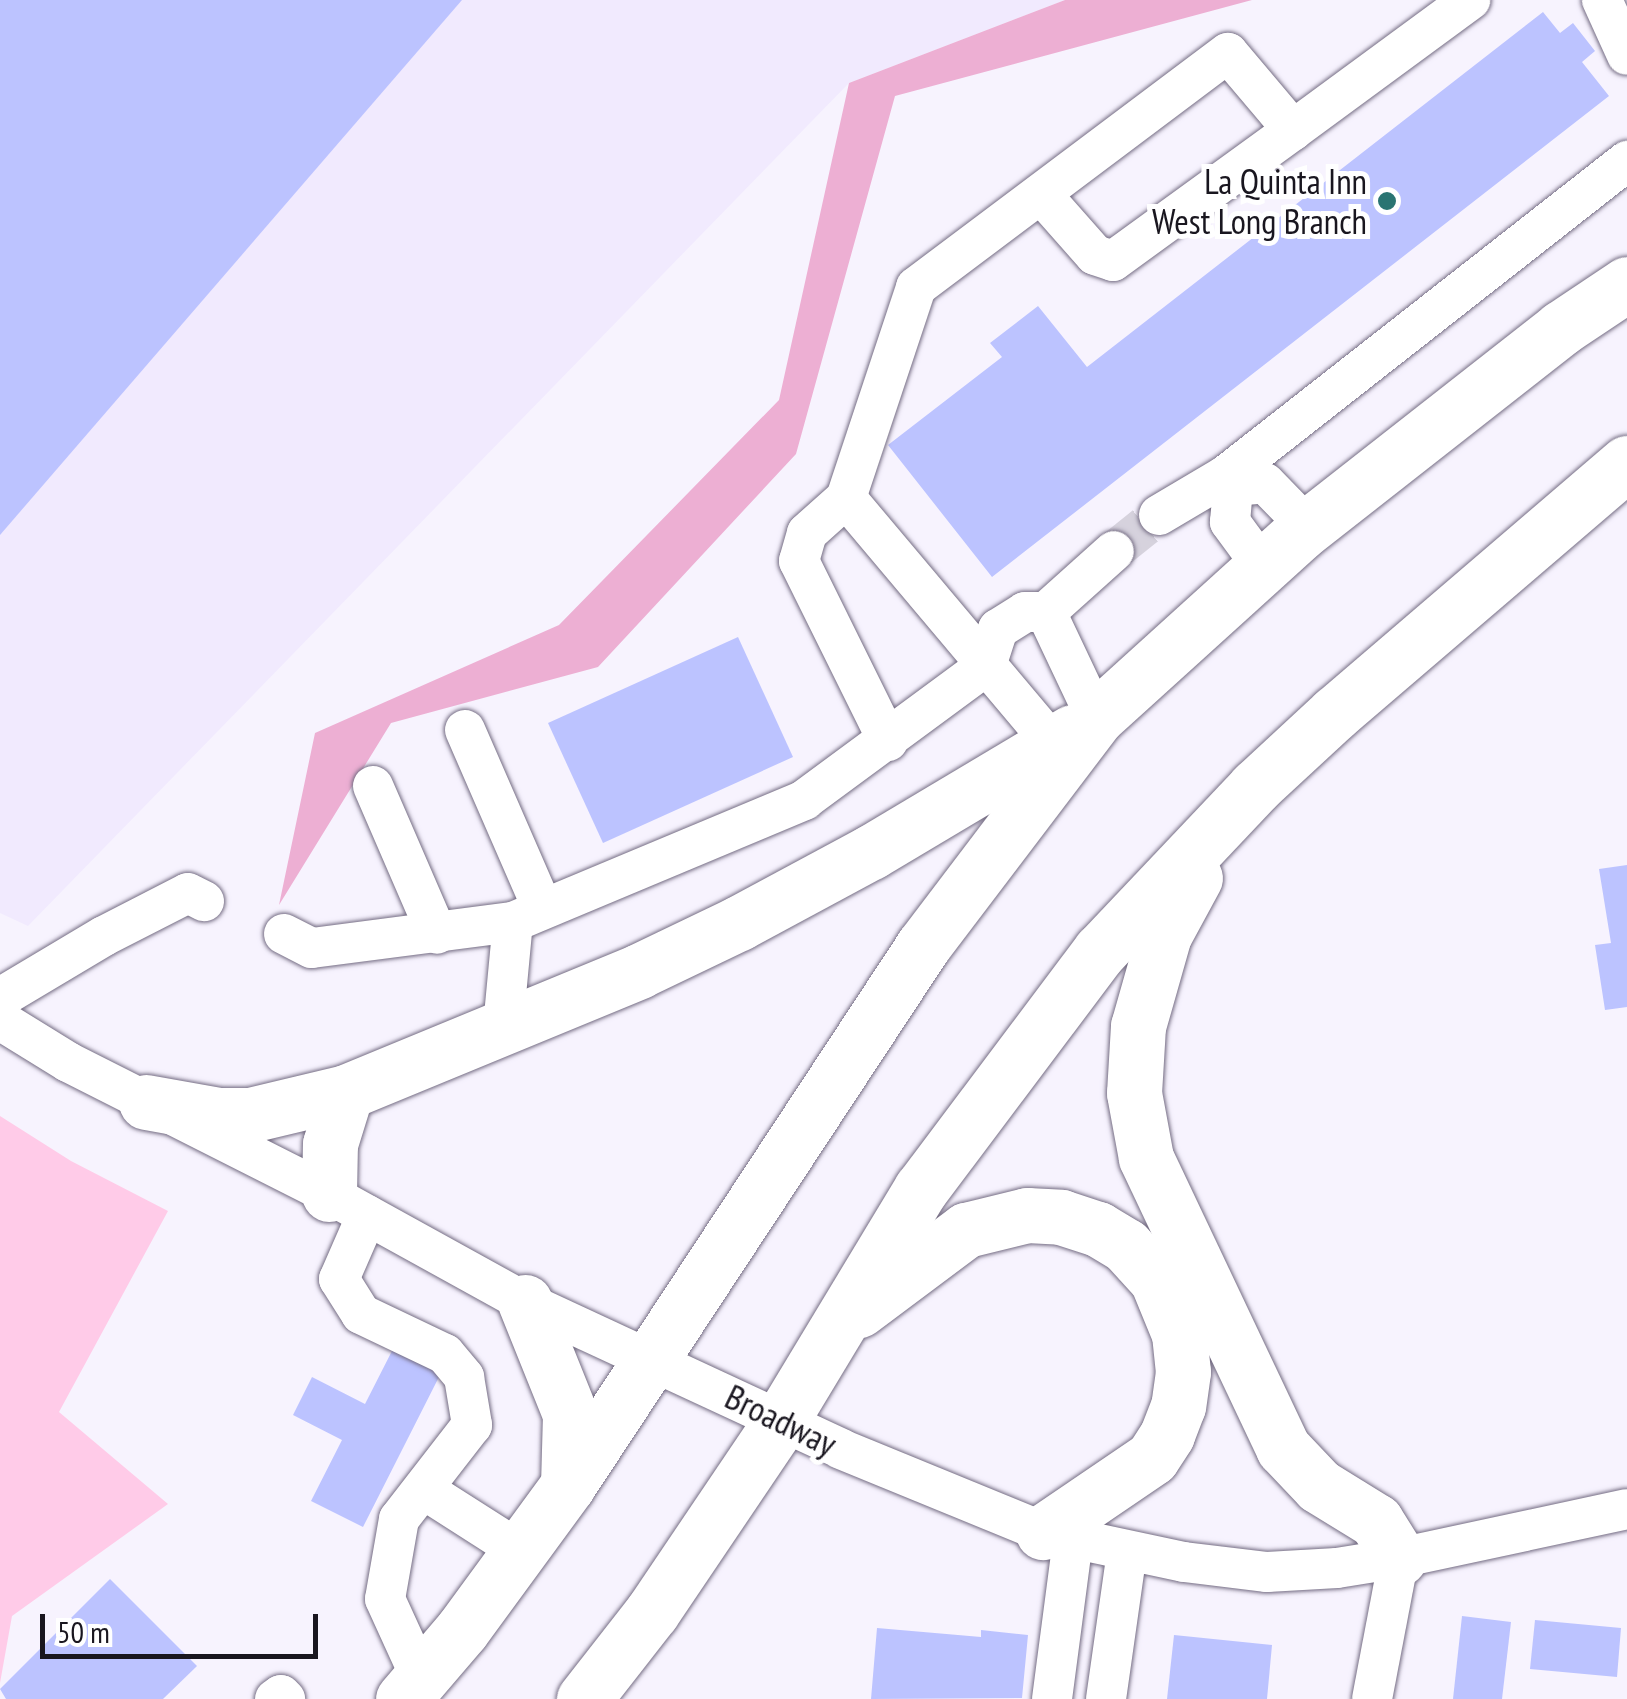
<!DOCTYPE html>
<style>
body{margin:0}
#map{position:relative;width:1627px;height:1699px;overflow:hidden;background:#f7f3fe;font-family:"PT Sans Narrow",sans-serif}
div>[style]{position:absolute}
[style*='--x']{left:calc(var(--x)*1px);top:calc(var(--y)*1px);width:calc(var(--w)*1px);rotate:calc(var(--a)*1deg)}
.built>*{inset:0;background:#f1eafe}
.green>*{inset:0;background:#ffcbe8}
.forest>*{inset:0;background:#edafd3}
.building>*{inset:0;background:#bcc3ff}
.minor-tunnel>*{height:40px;margin-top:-20px;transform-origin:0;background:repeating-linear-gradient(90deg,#d6d2dd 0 40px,transparent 0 60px)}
.roads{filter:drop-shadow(0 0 2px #746c83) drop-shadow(0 0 2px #746c83)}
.minor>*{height:40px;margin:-20px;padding:0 20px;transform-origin:20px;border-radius:20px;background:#fff}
.highway>*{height:55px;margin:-27.5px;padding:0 27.5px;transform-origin:27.5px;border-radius:27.5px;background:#fff}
.dots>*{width:28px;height:28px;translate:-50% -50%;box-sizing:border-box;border:5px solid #fff;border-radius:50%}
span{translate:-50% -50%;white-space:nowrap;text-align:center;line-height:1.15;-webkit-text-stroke:10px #fff;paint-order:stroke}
.poi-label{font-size:35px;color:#19161f}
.right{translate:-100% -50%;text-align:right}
.street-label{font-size:35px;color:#19161f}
.scale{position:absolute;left:40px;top:1614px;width:278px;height:45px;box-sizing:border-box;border:5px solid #19161f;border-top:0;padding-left:12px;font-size:30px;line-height:35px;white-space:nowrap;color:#19161f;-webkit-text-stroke:8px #fff;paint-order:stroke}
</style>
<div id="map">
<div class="built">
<i style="clip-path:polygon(0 0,1065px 0,849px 83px,28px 926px,0 913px)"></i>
</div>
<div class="green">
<i style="clip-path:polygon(0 1116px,71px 1161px,168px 1211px,59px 1412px,168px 1504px,12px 1616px,0 1683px)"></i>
</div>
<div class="forest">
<i style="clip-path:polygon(1065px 0,1252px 0,895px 96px,796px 454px,598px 667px,391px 723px,279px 905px,315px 733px,559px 625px,779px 400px,849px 83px)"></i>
</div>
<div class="building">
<i style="clip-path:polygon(0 0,462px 0,0 535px)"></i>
<i style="clip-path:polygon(1543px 12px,1560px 33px,1573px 23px,1595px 51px,1582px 62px,1609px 96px,992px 577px,888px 445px,1002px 357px,990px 343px,1038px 306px,1087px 367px)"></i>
<i style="clip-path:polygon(738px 637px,793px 757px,603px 843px,548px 723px)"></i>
<i style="clip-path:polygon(1627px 865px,1627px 1007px,1605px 1010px,1595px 945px,1611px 943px,1599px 869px)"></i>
<i style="clip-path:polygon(394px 1347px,442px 1371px,363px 1527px,311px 1501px,342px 1440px,293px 1415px,312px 1377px,365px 1404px)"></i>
<i style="clip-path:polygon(110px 1579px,197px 1666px,163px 1699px,6px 1699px,0 1689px)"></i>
<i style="clip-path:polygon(1462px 1616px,1511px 1622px,1502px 1699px,1453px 1699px)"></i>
<i style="clip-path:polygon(1535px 1620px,1621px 1628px,1617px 1677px,1530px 1669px)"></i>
<i style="clip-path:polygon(877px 1628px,981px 1637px,981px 1630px,1028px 1635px,1022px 1698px,871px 1699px)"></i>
<i style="clip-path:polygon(1174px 1635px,1272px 1645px,1267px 1699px,1167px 1699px)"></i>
</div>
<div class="minor-tunnel">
<i style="--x:1114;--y:551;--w:58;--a:-38.7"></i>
</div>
<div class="roads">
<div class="minor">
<i style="--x:1602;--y:0;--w:60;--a:65.6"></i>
<i style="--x:1041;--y:194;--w:81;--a:48.5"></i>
<i style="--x:1095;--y:255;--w:19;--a:18"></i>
<i style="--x:1113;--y:261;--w:223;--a:-36"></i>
<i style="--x:1233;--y:486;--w:32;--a:-5"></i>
<i style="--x:1265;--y:483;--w:62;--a:45.7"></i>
<i style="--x:846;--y:498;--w:340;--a:49.9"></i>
<i style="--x:1159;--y:515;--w:77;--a:-30.6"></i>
<i style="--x:1263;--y:567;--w:56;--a:-126.3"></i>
<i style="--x:1230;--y:522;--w:36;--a:-85"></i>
<i style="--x:1233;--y:486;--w:13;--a:-129"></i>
<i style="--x:1225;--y:476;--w:511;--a:-38.08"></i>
<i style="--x:1046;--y:612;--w:117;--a:64.7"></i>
<i style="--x:465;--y:730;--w:195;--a:66.5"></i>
<i style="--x:888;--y:741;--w:201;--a:-116.3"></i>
<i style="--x:799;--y:561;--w:29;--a:-74"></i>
<i style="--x:807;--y:533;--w:52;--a:-41.9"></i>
<i style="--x:846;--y:498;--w:222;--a:-71.6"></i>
<i style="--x:916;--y:287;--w:390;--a:-36.9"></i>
<i style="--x:1228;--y:53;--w:101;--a:49.8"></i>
<i style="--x:1293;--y:130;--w:220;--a:-36.3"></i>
<i style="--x:373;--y:786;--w:161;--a:66.6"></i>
<i style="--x:284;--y:934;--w:31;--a:27"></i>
<i style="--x:312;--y:948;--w:203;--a:-7.4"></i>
<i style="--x:513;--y:922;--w:316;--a:-22.7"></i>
<i style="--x:804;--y:800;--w:226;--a:-36.4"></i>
<i style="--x:986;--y:666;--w:39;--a:-72"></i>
<i style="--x:998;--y:629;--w:32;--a:-32"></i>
<i style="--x:1025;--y:612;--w:21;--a:0"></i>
<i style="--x:1046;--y:612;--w:91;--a:-41.9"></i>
<i style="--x:0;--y:998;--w:121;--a:-30.8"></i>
<i style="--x:104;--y:936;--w:94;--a:-27.1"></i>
<i style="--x:188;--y:893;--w:18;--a:27"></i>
<i style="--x:0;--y:1020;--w:80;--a:31.7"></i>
<i style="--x:68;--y:1062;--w:292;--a:26.8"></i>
<i style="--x:329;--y:1194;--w:224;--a:28.9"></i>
<i style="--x:525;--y:1302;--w:349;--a:24.9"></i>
<i style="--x:841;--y:1449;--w:218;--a:22.3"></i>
<i style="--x:1043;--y:1532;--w:144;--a:12"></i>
<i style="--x:1184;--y:1562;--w:84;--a:6.9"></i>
<i style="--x:1267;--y:1572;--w:70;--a:-3.3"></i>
<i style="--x:1337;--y:1568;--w:63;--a:-9.2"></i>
<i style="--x:1399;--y:1558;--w:233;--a:-12.1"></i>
<i style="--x:503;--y:1027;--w:105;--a:-84.6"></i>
<i style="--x:367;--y:1215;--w:70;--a:113.6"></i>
<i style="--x:339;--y:1279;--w:41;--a:57.8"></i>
<i style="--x:361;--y:1314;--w:93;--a:25.5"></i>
<i style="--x:445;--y:1354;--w:30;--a:50"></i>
<i style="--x:464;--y:1377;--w:49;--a:80.5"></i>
<i style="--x:472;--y:1425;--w:119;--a:127.8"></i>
<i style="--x:399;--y:1519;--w:81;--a:99.9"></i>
<i style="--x:385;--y:1599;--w:87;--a:65.5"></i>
<i style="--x:423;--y:1489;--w:115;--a:32.6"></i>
<i style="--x:275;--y:1699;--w:7;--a:-34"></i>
<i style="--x:281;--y:1695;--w:6;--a:45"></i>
<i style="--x:1052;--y:1699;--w:161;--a:-82.5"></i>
<i style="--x:1106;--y:1699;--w:149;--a:-81.9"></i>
<i style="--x:1372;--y:1699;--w:144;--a:-79.2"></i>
</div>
<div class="highway">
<i style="--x:1195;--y:878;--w:65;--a:118.5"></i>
<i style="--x:1164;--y:935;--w:95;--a:105.9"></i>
<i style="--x:1138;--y:1026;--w:67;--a:93.4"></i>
<i style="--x:1134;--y:1093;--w:66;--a:79.5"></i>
<i style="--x:1146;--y:1158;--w:321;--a:64.7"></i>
<i style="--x:1283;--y:1448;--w:52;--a:46.5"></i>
<i style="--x:1319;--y:1486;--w:67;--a:31.6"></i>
<i style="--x:1376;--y:1521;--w:44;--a:58.1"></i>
<i style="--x:146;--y:1102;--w:73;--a:10.2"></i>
<i style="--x:218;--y:1115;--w:32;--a:0"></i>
<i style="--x:250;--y:1115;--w:99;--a:-13.5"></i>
<i style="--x:346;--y:1092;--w:317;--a:-22.4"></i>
<i style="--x:639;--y:971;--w:111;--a:-25.6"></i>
<i style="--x:739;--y:923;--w:150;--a:-28.3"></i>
<i style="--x:871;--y:852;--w:234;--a:-30.8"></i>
<i style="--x:329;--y:1194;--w:50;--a:-88.9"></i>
<i style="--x:330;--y:1144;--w:54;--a:-72.9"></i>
<i style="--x:525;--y:1302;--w:121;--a:68.1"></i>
<i style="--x:570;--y:1414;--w:71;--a:91.6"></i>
<i style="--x:859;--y:1310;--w:134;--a:-36.8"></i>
<i style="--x:966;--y:1230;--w:63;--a:-13.8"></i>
<i style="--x:1027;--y:1215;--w:34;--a:3"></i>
<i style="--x:1061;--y:1217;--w:39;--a:18"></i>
<i style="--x:1098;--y:1229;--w:33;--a:31"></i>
<i style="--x:1126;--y:1246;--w:46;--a:47.6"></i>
<i style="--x:1157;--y:1280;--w:58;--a:67.8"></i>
<i style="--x:1179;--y:1334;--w:38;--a:84"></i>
<i style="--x:1183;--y:1372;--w:34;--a:98"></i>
<i style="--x:1178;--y:1406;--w:31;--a:111"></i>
<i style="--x:1167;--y:1435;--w:27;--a:123"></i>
<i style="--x:1152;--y:1458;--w:132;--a:145.8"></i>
<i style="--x:403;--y:1699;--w:91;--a:-49.5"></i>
<i style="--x:462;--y:1630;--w:180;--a:-53.8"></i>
<i style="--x:568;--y:1485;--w:645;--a:-56.63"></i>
<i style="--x:923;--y:946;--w:286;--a:-52.8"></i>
<i style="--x:1096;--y:718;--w:275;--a:-42.2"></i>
<i style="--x:1300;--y:533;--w:332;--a:-38.1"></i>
<i style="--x:1561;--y:328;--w:79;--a:-33.7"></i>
<i style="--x:584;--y:1699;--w:110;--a:-52"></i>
<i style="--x:652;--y:1612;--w:233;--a:-56"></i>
<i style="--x:782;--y:1419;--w:269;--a:-58.9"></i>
<i style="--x:921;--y:1189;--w:298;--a:-53.1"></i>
<i style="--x:1100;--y:951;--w:226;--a:-46.6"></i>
<i style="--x:1255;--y:787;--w:109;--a:-42.8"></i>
<i style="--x:1335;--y:713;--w:384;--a:-40.6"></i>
</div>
</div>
<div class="dots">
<i style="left:1387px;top:201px;background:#2a7472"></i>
</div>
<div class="poi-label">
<span class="right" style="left:1367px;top:201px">La Quinta Inn<br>West Long Branch</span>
</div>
<div class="street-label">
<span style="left:781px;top:1420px;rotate:26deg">Broadway</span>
</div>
<div class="scale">50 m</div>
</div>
